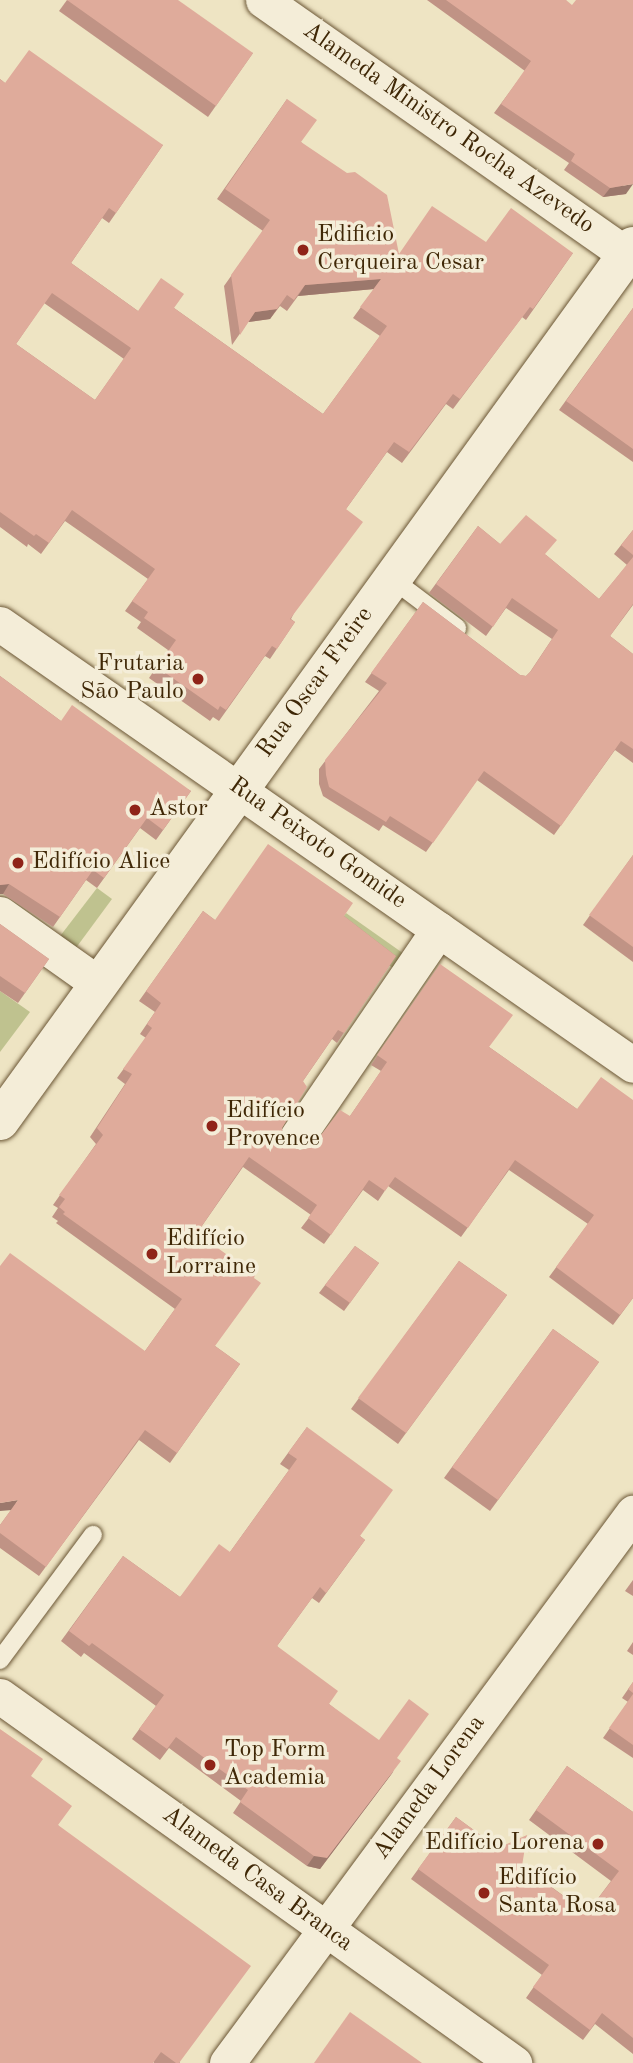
<!DOCTYPE html>
<meta charset="utf-8">
<style>
body{margin:0}
#map{position:relative;width:633px;height:2063px;overflow:hidden;background:#eee4c3;font-family:"Old Standard TT",serif}
div>[style]{position:absolute}
[style*='--x']{left:calc(var(--x)*1px);top:calc(var(--y)*1px);width:calc(var(--w)*1px);rotate:calc(var(--a)*1deg)}
.green>*{inset:0;background:#bfc28f}
.roads{filter:drop-shadow(0 0 2px #6b5635) drop-shadow(0 0 2px #6b5635)}
.service>*{height:18px;margin:-9px;padding:0 9px;transform-origin:9px;border-radius:9px;background:#f4edd8}
.minor>*{height:35px;margin:-17.5px;padding:0 17.5px;transform-origin:17.5px;border-radius:17.5px;background:#f4edd8}
.tertiary>*{height:38px;margin:-19px;padding:0 19px;transform-origin:19px;border-radius:19px;background:#f4edd8}
.wall>*{inset:0;background:#c09385}
.shaded-wall>*{inset:0;background:#9c786c}
.building>*{inset:0;background:#dfab9b}
.dots>*{width:19px;height:19px;translate:-50% -50%;box-sizing:border-box;border:4px solid #f4edd8;border-radius:50%}
span{translate:-50% -50%;white-space:nowrap;text-align:center;line-height:1.15;-webkit-text-stroke:7px #f4edd8;paint-order:stroke}
.street-label{font-size:24px;color:#3f2706}
.poi-label{font-size:24px;color:#3f2706}
.left{translate:0 -50%;text-align:left}
.right{translate:-100% -50%;text-align:right}
</style>
<div id="map">
<div class="green">
<i style="clip-path:polygon(97px 888px,112px 899px,70px 956px,54px 944px)"></i>
<i style="clip-path:polygon(346px 913px,407px 956px,396px 970px,334px 929px)"></i>
<i style="clip-path:polygon(0 991px,30px 1012px,0 1052px)"></i>
</div>
<div class="roads">
<div class="service">
<i style="--x:391;--y:578;--w:83;--a:37.1"></i>
<i style="--x:0;--y:1660;--w:156;--a:-53.4"></i>
</div>
<div class="minor">
<i style="--x:263;--y:0;--w:452;--a:35"></i>
<i style="--x:0;--y:624;--w:771;--a:34.86"></i>
<i style="--x:0;--y:914;--w:121;--a:35.3"></i>
<i style="--x:295;--y:1140;--w:255;--a:-55.7"></i>
<i style="--x:0;--y:1696;--w:632;--a:35.53"></i>
<i style="--x:227;--y:2063;--w:684;--a:-53.57"></i>
</div>
<div class="tertiary">
<i style="--x:0;--y:1121;--w:1080;--a:-54.12"></i>
</div>
</div>
<div class="wall">
<i style="clip-path:polygon(67px 0,253px 53px,208px 117px,59px 11px)"></i>
<i style="clip-path:polygon(427px 0,566px 0,626px 194px,603px 197px,564px 170px,569px 163px,494px 113px,525px 71px)"></i>
<i style="clip-path:polygon(evenodd,0 79px,5px 83px,163px 145px,109px 223px,102px 218px,71px 263px,138px 311px,174px 308px,323px 414px,380px 336px,353px 318px,374px 289px,298px 296px,287px 311px,280px 306px,270px 319px,248px 322px,232px 345px,224px 286px,263px 231px,217px 199px,287px 99px,301px 142px,399px 254px,486px 242px,573px 253px,526px 320px,522px 317px,453px 409px,446px 404px,402px 463px,387px 452px,346px 509px,291px 619px,295px 622px,270px 659px,265px 656px,219px 721px,213px 717px,210px 721px,149px 678px,168px 650px,137px 628px,141px 622px,125px 611px,148px 579px,65px 521px,41px 554px,28px 544px,27px 547px,0 527px,0 79px,44px 303px,124px 359px,95px 400px,16px 344px,44px 303px)"></i>
<i style="clip-path:polygon(633px 308px,633px 462px,559px 410px)"></i>
<i style="clip-path:polygon(478px 526px,500px 544px,546px 555px,599px 599px,627px 565px,614px 554px,633px 530px,633px 605px,610px 636px,633px 654px,633px 763px,615px 750px,554px 835px,477px 780px,426px 852px,383px 825px,379px 831px,323px 796px,319px 784px,319px 769px,379px 691px,365px 682px,423px 602px,520px 675px,526px 676px,530px 672px,552px 639px,506px 608px,486px 636px,429px 593px)"></i>
<i style="clip-path:polygon(0 676px,61px 721px,191px 791px,156px 840px,140px 828px,97px 888px,86px 880px,53px 927px,3px 894px,0 894px)"></i>
<i style="clip-path:polygon(633px 855px,633px 962px,583px 925px)"></i>
<i style="clip-path:polygon(203px 911px,215px 920px,344px 916px,396px 956px,337px 1043px,332px 1039px,303px 1081px,282px 1128px,283px 1138px,290px 1147px,300px 1150px,311px 1148px,350px 1116px,381px 1071px,371px 1065px,440px 964px,489px 1047px,577px 1109px,633px 1298px,613px 1325px,549px 1277px,588px 1224px,509px 1170px,461px 1237px,388px 1186px,378px 1201px,363px 1190px,324px 1244px,301px 1228px,311px 1215px,243px 1167px,197px 1233px,215px 1346px,240px 1364px,170px 1463px,139px 1440px,39px 1576px,0 1548px,0 1525px,11px 1510px,145px 1351px,175px 1309px,56px 1223px,58px 1221px,52px 1217px,58px 1208px,53px 1205px,96px 1144px,90px 1137px,125px 1084px,117px 1078px,146px 1038px,140px 1034px,155px 1012px,139px 1001px)"></i>
<i style="clip-path:polygon(0 924px,49px 959px,18px 1003px,0 991px)"></i>
<i style="clip-path:polygon(355px 1246px,379px 1263px,344px 1311px,319px 1293px)"></i>
<i style="clip-path:polygon(459px 1261px,507px 1295px,398px 1444px,351px 1409px)"></i>
<i style="clip-path:polygon(553px 1329px,599px 1362px,490px 1511px,444px 1478px)"></i>
<i style="clip-path:polygon(307px 1427px,360px 1536px,365px 1540px,319px 1603px,312px 1598px,277px 1646px,329px 1704px,397px 1758px,393px 1772px,320px 1869px,307px 1866px,233px 1813px,241px 1801px,169px 1748px,160px 1760px,132px 1739px,156px 1706px,84px 1653px,81px 1657px,61px 1641px,123px 1556px,180px 1597px,230px 1552px,289px 1470px,280px 1464px)"></i>
<i style="clip-path:polygon(633px 1580px,633px 1596px,625px 1591px)"></i>
<i style="clip-path:polygon(633px 1642px,633px 1655px,627px 1651px)"></i>
<i style="clip-path:polygon(633px 1682px,633px 1758px,603px 1738px,628px 1702px,622px 1698px)"></i>
<i style="clip-path:polygon(567px 1766px,633px 1812px,633px 2054px,595px 2024px,583px 2040px,526px 1998px,542px 1975px,411px 1879px,456px 1817px,587px 1913px,611px 1881px,529px 1820px)"></i>
<i style="clip-path:polygon(31px 1776px,58px 1825px,180px 2063px,154px 2063px)"></i>
</div>
<div class="shaded-wall">
<i style="clip-path:polygon(633px 184px,626px 194px,603px 197px,610px 188px)"></i>
<i style="clip-path:polygon(381px 279px,374px 289px,298px 296px,305px 285px)"></i>
<i style="clip-path:polygon(277px 309px,270px 319px,248px 322px,255px 312px)"></i>
<i style="clip-path:polygon(9px 884px,3px 894px,0 894px,0 885px)"></i>
<i style="clip-path:polygon(18px 1500px,12px 1510px,0 1511px,0 1503px)"></i>
<i style="clip-path:polygon(393px 1772px,320px 1869px,307px 1866px,314px 1856px)"></i>
</div>
<div class="building">
<i style="clip-path:polygon(67px 0,178px 0,253px 53px,216px 106px)"></i>
<i style="clip-path:polygon(446px 0,566px 0,572px 5px,576px 0,633px 0,633px 184px,610px 188px,571px 161px,575px 154px,501px 104px,531px 61px)"></i>
<i style="clip-path:polygon(evenodd,29px 50px,163px 145px,116px 213px,109px 208px,71px 263px,138px 311px,161px 278px,184px 294px,174px 308px,323px 414px,387px 326px,360px 307px,381px 279px,305px 285px,294px 300px,287px 295px,277px 309px,255px 312px,240px 335px,231px 275px,270px 220px,225px 189px,287px 99px,317px 120px,301px 142px,347px 173px,355px 172px,387px 195px,399px 254px,432px 206px,486px 242px,511px 208px,573px 253px,533px 309px,530px 307px,460px 399px,453px 394px,409px 452px,394px 442px,346px 509px,363px 522px,290px 619px,295px 622px,277px 649px,272px 646px,226px 710px,220px 706px,218px 710px,157px 667px,176px 640px,144px 618px,148px 612px,132px 601px,155px 569px,72px 510px,49px 543px,36px 534px,34px 536px,0 512px,0 79px,5px 83px,29px 50px,52px 293px,131px 348px,95px 400px,16px 344px,52px 293px)"></i>
<i style="clip-path:polygon(633px 308px,633px 449px,566px 401px)"></i>
<i style="clip-path:polygon(526px 515px,557px 540px,545px 554px,599px 599px,633px 557px,633px 604px,610px 636px,633px 654px,633px 749px,621px 741px,561px 826px,484px 771px,433px 843px,390px 816px,386px 822px,329px 787px,326px 775px,325px 760px,387px 683px,371px 673px,423px 602px,520px 675px,526px 676px,531px 671px,558px 630px,512px 598px,493px 627px,436px 584px,478px 526px,500px 544px)"></i>
<i style="clip-path:polygon(633px 530px,633px 555px,621px 545px)"></i>
<i style="clip-path:polygon(0 676px,61px 721px,72px 705px,191px 791px,163px 830px,147px 818px,104px 878px,93px 870px,60px 917px,9px 884px,0 885px)"></i>
<i style="clip-path:polygon(268px 844px,353px 903px,344px 916px,396px 956px,344px 1033px,338px 1030px,303px 1081px,307px 1087px,282px 1128px,283px 1138px,290px 1147px,300px 1150px,311px 1148px,340px 1110px,350px 1116px,387px 1062px,377px 1055px,440px 964px,513px 1015px,489px 1047px,577px 1109px,601px 1077px,633px 1100px,633px 1298px,620px 1315px,556px 1267px,594px 1215px,515px 1160px,468px 1228px,395px 1177px,385px 1191px,369px 1180px,331px 1235px,308px 1218px,317px 1205px,249px 1157px,197px 1233px,255px 1275px,254px 1278px,261px 1283px,215px 1346px,240px 1364px,177px 1453px,145px 1430px,46px 1567px,0 1533px,0 1525px,18px 1500px,0 1503px,0 1266px,10px 1253px,145px 1351px,182px 1299px,63px 1214px,65px 1212px,59px 1207px,65px 1199px,59px 1195px,103px 1135px,97px 1128px,132px 1074px,123px 1069px,152px 1028px,147px 1024px,161px 1003px,146px 991px,203px 911px,215px 920px)"></i>
<i style="clip-path:polygon(633px 855px,633px 947px,589px 915px)"></i>
<i style="clip-path:polygon(0 924px,49px 959px,25px 993px,0 976px)"></i>
<i style="clip-path:polygon(355px 1246px,379px 1263px,350px 1303px,325px 1285px)"></i>
<i style="clip-path:polygon(459px 1261px,507px 1295px,406px 1433px,358px 1398px)"></i>
<i style="clip-path:polygon(553px 1329px,599px 1362px,498px 1500px,452px 1467px)"></i>
<i style="clip-path:polygon(307px 1427px,393px 1490px,360px 1536px,365px 1540px,326px 1593px,320px 1587px,277px 1646px,338px 1691px,329px 1704px,379px 1740px,409px 1699px,429px 1714px,397px 1758px,401px 1761px,327px 1858px,314px 1856px,240px 1802px,248px 1790px,176px 1737px,167px 1749px,139px 1729px,164px 1695px,92px 1643px,89px 1646px,69px 1631px,123px 1556px,180px 1597px,219px 1544px,230px 1552px,297px 1459px,288px 1453px)"></i>
<i style="clip-path:polygon(633px 1682px,633px 1693px,628px 1689px)"></i>
<i style="clip-path:polygon(633px 1694px,633px 1745px,609px 1728px)"></i>
<i style="clip-path:polygon(0 1729px,43px 1759px,31px 1776px,72px 1806px,58px 1825px,251px 1966px,179px 2063px,176px 2063px,161px 2052px,153px 2063px,0 2063px)"></i>
<i style="clip-path:polygon(567px 1766px,633px 1812px,633px 2038px,602px 2013px,590px 2030px,533px 1987px,549px 1965px,418px 1869px,456px 1817px,498px 1848px,527px 1835px,522px 1866px,587px 1913px,619px 1871px,536px 1810px)"></i>
<i style="clip-path:polygon(350px 2012px,422px 2063px,314px 2063px)"></i>
</div>
<div class="dots">
<i style="left:303px;top:250px;background:#8f2418"></i>
<i style="left:198px;top:679px;background:#8f2418"></i>
<i style="left:135px;top:810px;background:#8f2418"></i>
<i style="left:18px;top:863px;background:#8f2418"></i>
<i style="left:212px;top:1126px;background:#8f2418"></i>
<i style="left:152px;top:1254px;background:#8f2418"></i>
<i style="left:210px;top:1765px;background:#8f2418"></i>
<i style="left:598px;top:1844px;background:#8f2418"></i>
<i style="left:484px;top:1893px;background:#8f2418"></i>
</div>
<div class="street-label">
<span style="left:448px;top:129px;rotate:35deg">Alameda Ministro Rocha Azevedo</span>
<span style="left:316px;top:683px;rotate:-54deg">Rua Oscar Freire</span>
<span style="left:317px;top:844px;rotate:35deg">Rua Peixoto Gomide</span>
<span style="left:430px;top:1788px;rotate:-54deg">Alameda Lorena</span>
<span style="left:257px;top:1880px;rotate:36deg">Alameda Casa Branca</span>
</div>
<div class="poi-label">
<span class="left" style="left:317px;top:250px">Edificio<br>Cerqueira Cesar</span>
<span class="right" style="left:184px;top:679px">Frutaria<br>São Paulo</span>
<span class="left" style="left:149px;top:810px">Astor</span>
<span class="left" style="left:32px;top:863px">Edifício Alice</span>
<span class="left" style="left:226px;top:1126px">Edifício<br>Provence</span>
<span class="left" style="left:166px;top:1254px">Edifício<br>Lorraine</span>
<span class="left" style="left:224px;top:1765px">Top Form<br>Academia</span>
<span class="right" style="left:584px;top:1844px">Edifício Lorena</span>
<span class="left" style="left:498px;top:1893px">Edifício<br>Santa Rosa</span>
</div>
</div>
